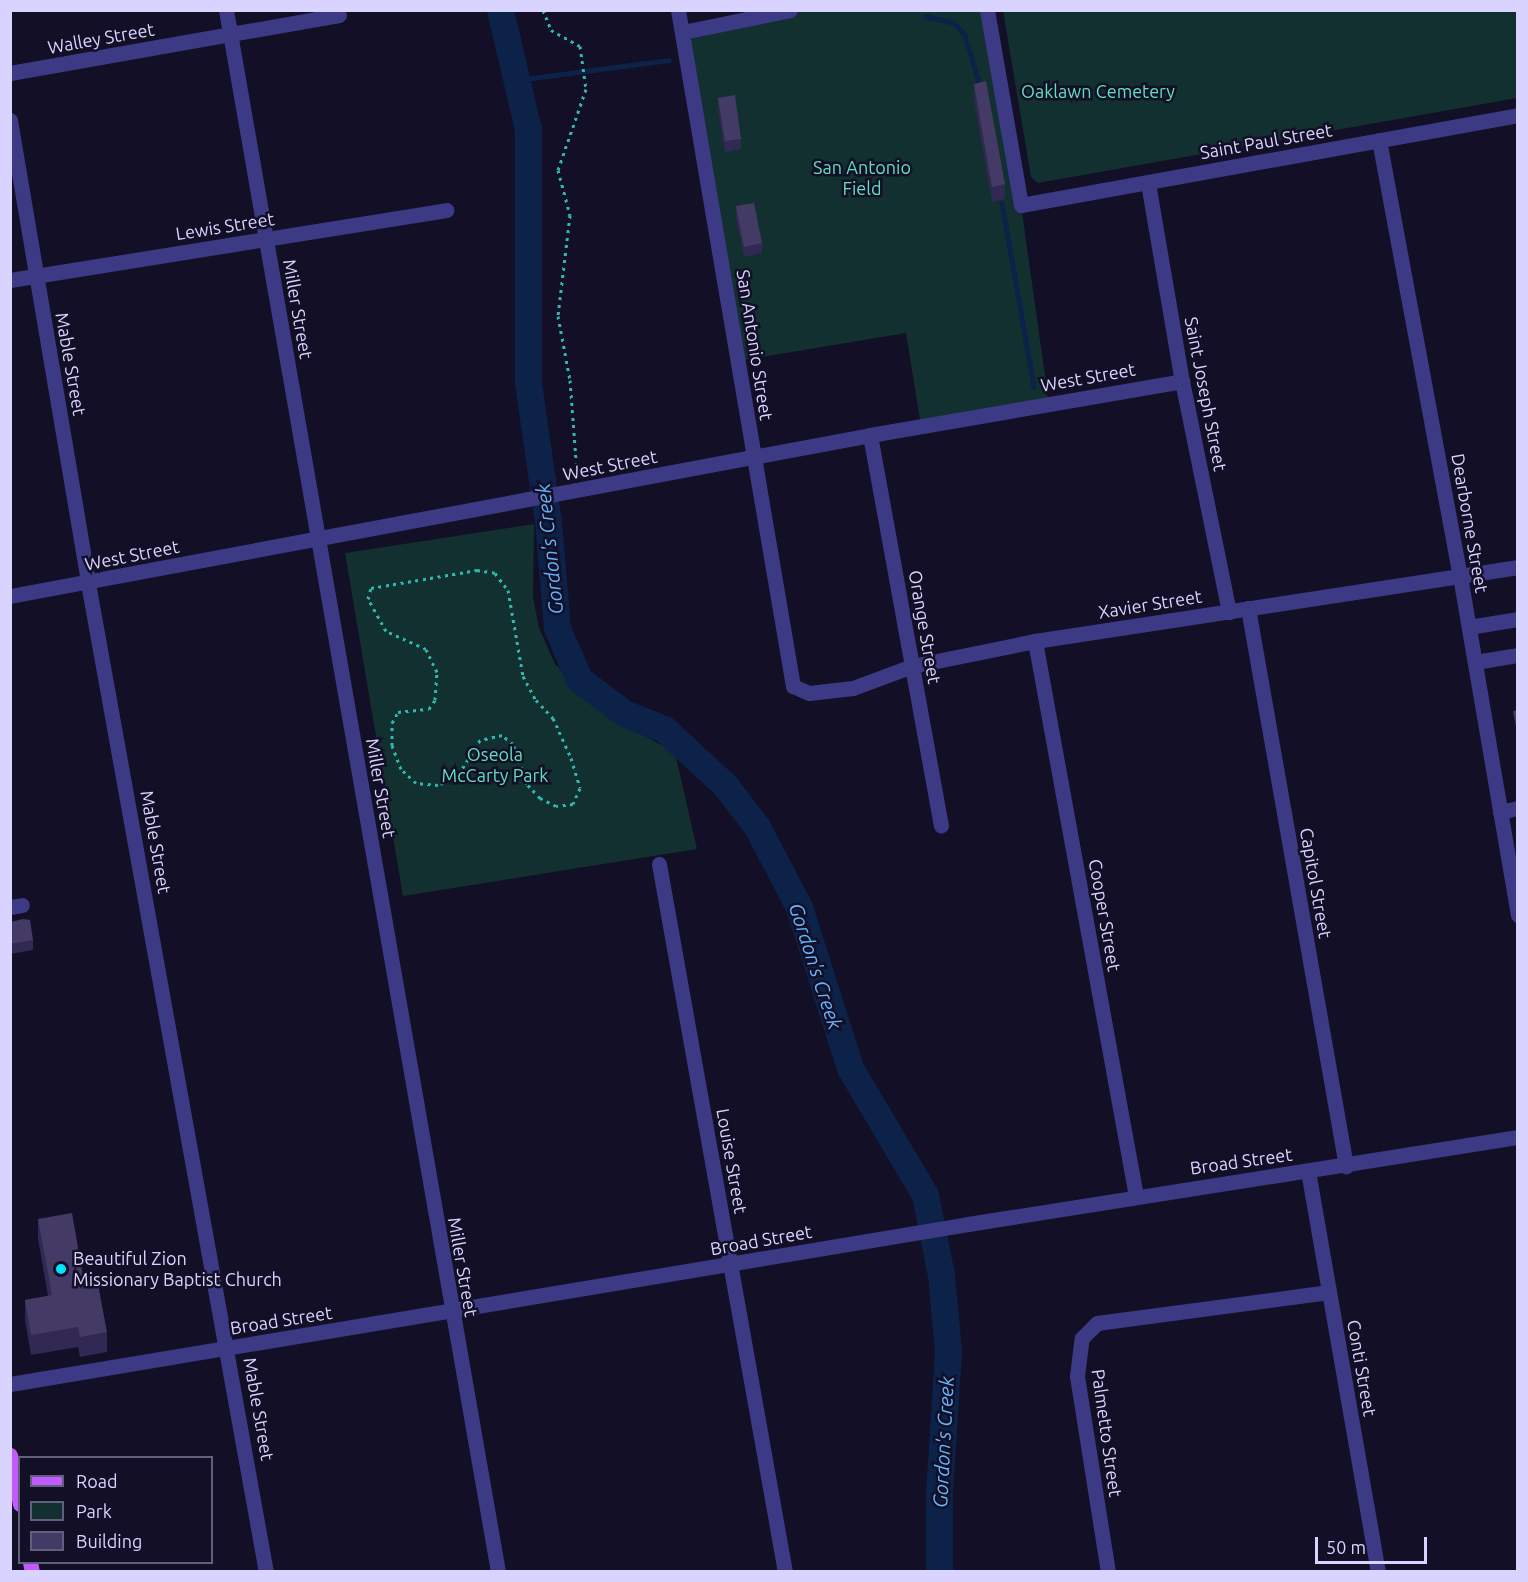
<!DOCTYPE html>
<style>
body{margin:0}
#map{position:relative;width:1528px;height:1582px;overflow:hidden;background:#130f26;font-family:Ubuntu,sans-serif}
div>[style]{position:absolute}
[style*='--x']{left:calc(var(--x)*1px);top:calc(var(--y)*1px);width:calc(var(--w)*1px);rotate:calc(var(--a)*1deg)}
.green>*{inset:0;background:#12302f}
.stream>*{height:4.5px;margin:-2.25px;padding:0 2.25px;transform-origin:2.25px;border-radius:2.25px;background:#0c2248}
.river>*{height:27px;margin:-13.5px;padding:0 13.5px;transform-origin:13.5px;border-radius:13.5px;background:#0c2248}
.path>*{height:3px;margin-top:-1.5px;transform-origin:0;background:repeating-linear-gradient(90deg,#2fb8b0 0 3px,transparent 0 7.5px)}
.minor>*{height:15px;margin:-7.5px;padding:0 7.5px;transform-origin:7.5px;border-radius:7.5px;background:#3d3a85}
.major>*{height:15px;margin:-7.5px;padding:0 7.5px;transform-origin:7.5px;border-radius:7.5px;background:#c25bff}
.wall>*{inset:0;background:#312854}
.building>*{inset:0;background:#433a66}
.dots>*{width:16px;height:16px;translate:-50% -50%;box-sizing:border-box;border:3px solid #130f26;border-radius:50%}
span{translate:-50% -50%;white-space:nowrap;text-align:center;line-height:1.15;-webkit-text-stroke:5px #130f26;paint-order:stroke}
.street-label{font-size:18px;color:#d9d4ff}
.park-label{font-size:18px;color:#5fe0c0}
.poi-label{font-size:18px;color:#d9d4ff}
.left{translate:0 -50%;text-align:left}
.water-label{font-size:20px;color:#62b6ff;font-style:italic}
.frame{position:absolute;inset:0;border:12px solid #d9d4ff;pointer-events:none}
.legend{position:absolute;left:18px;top:1456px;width:195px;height:108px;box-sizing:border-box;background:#130f26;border:2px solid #625e7d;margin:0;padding:8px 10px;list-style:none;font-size:18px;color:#d9d4ff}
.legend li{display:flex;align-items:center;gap:12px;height:30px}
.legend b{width:30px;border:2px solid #625e7d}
.scale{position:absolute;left:1315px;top:1537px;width:112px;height:27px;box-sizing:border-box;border:3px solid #d9d4ff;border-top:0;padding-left:8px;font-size:18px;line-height:21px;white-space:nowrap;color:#d9d4ff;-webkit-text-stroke:4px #130f26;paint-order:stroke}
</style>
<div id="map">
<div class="green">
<i style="clip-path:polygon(790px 11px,987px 11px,1021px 205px,1049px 404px,921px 426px,906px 333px,738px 361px,683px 32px)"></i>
<i style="clip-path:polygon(1003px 11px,1517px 11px,1517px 98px,1038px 183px,1031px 177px)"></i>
<i style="clip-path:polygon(534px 524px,533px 597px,539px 628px,555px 664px,600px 710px,675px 753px,697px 849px,403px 896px,345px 553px)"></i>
</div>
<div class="stream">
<i style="--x:926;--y:16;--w:29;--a:14"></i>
<i style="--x:954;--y:23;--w:16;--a:47"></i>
<i style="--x:965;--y:35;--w:53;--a:73.6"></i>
<i style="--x:517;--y:80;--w:153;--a:-7.5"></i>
<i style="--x:1002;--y:203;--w:187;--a:80.1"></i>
</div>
<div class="river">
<i style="--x:500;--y:10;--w:122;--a:76.8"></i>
<i style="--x:528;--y:129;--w:254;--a:90"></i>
<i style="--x:528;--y:383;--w:139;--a:81.8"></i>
<i style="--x:548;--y:521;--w:107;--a:85.2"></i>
<i style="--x:557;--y:628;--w:56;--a:66.7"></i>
<i style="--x:579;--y:679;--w:56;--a:37.1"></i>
<i style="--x:624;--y:713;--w:43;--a:21.8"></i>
<i style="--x:664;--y:729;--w:83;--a:42.6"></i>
<i style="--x:725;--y:785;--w:53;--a:52.7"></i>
<i style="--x:757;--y:827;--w:90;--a:62.3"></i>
<i style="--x:799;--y:907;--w:169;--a:72.4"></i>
<i style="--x:850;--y:1068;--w:147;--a:59.4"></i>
<i style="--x:925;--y:1195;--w:82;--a:78.7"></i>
<i style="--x:941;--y:1275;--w:76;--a:84.7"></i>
<i style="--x:948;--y:1351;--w:144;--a:93.6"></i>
<i style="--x:939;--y:1495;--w:77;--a:90"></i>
</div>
<div class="path">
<i style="--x:543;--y:10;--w:22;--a:68"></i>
<i style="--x:551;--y:30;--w:33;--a:29"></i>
<i style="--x:580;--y:46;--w:43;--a:82.1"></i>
<i style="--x:586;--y:89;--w:86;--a:109.1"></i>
<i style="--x:558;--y:170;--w:47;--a:75.1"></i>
<i style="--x:570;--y:215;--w:102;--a:96.8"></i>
<i style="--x:558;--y:316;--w:65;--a:79.4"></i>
<i style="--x:570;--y:380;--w:94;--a:85.7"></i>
<i style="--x:477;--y:570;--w:18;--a:9"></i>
<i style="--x:495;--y:573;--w:21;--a:53"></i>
<i style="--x:508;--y:590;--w:87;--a:80.1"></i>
<i style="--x:523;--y:676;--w:27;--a:62"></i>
<i style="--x:536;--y:700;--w:25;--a:47"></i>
<i style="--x:553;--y:718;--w:44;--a:65.8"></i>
<i style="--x:571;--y:758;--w:31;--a:73"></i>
<i style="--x:580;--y:788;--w:17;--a:114"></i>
<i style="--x:573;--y:804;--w:17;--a:173"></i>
<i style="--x:556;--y:806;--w:18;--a:-153"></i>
<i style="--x:540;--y:798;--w:19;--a:-133"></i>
<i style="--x:527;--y:784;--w:42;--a:-109.3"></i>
<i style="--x:513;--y:744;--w:14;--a:-141"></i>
<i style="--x:502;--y:735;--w:23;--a:167"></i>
<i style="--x:480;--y:740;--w:44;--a:121.9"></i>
<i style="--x:457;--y:777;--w:21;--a:157"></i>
<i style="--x:438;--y:785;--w:22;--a:-175"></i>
<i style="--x:416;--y:783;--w:21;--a:-137"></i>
<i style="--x:401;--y:769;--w:25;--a:-111"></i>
<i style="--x:392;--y:746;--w:23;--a:-90"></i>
<i style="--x:392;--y:723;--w:13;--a:-61"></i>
<i style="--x:398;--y:712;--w:31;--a:-6"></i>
<i style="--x:429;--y:709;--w:11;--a:-56"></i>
<i style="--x:435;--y:700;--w:28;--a:-86"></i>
<i style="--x:437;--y:672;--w:25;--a:-116"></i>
<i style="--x:426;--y:649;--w:44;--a:-155.8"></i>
<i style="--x:386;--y:631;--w:37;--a:-119"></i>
<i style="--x:368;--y:599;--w:11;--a:-75"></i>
<i style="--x:371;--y:588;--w:108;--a:-9.6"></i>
</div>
<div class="minor">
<i style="--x:226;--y:10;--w:1586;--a:80.12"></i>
<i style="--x:678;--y:10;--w:686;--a:80.35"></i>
<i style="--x:793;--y:686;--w:17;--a:24"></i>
<i style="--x:809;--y:693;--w:44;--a:-6.5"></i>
<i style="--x:853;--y:688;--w:63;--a:-20.4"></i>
<i style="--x:912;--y:666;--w:126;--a:-11.5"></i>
<i style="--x:1035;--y:641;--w:489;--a:-8.7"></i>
<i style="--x:987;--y:10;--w:198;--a:80.1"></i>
<i style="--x:1021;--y:205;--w:505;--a:-10.26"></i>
<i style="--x:683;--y:32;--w:109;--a:-11.6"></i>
<i style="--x:10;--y:73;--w:334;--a:-10"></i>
<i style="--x:10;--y:120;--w:470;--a:80.4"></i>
<i style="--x:88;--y:583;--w:1005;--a:79.8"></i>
<i style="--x:1379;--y:140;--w:443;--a:79.5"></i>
<i style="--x:1460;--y:576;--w:344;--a:80.3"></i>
<i style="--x:1148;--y:183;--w:201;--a:80.3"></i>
<i style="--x:1182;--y:381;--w:236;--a:78.5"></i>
<i style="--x:10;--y:280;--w:442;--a:-9.1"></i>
<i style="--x:870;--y:435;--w:397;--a:79.7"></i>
<i style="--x:10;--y:596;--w:875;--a:-10.6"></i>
<i style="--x:870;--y:435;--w:317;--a:-9.8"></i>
<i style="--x:1248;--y:608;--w:567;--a:80.04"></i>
<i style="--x:1469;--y:627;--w:50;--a:-9.3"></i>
<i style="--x:1035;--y:641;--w:564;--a:79.69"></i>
<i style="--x:1475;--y:662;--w:44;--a:-9.2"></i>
<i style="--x:1500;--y:812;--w:18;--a:-13"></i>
<i style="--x:659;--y:864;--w:719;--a:79.91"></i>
<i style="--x:10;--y:907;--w:12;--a:-9"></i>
<i style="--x:1308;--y:1171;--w:407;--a:80.1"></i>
<i style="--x:10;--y:1384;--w:971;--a:-9.48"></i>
<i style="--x:968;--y:1224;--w:557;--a:-8.99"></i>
<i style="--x:1108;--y:1572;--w:198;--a:-99"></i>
<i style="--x:1077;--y:1376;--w:38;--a:-83"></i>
<i style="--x:1082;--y:1338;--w:21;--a:-45"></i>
<i style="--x:1097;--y:1323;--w:234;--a:-7.6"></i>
</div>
<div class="major">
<i style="--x:10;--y:1455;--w:50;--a:78.5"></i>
<i style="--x:30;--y:1562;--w:10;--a:79"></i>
</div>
<div class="wall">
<i style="clip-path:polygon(974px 84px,1005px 184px,1005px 199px,992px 202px,974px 99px)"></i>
<i style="clip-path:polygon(718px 98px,741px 139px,741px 149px,725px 152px,718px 108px)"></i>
<i style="clip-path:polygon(736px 206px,762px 243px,762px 253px,744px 257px,736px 217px)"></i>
<i style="clip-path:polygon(10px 922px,33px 940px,33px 950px,10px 954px)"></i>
<i style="clip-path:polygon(38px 1219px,84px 1282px,107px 1332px,107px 1352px,80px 1357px,78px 1347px,31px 1355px,25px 1320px,25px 1300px,48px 1296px,38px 1239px)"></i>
</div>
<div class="building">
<i style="clip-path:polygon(986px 81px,1005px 184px,992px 187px,974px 84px)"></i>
<i style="clip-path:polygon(735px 95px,741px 139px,725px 141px,718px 98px)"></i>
<i style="clip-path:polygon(754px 203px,762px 243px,744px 247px,736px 206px)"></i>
<i style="clip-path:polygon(1518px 710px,1518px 732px,1517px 732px,1513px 711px)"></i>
<i style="clip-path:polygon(23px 919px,30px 920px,33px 940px,10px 944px,10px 922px)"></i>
<i style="clip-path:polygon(72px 1213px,84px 1282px,97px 1279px,107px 1332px,80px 1337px,78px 1327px,31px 1335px,25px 1300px,52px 1295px,38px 1219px)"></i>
</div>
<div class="dots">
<i style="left:61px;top:1269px;background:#00e5ff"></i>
</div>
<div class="street-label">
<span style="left:101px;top:38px;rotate:-10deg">Walley Street</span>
<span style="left:1266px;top:141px;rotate:-10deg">Saint Paul Street</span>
<span style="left:225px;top:226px;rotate:-9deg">Lewis Street</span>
<span style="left:298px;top:309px;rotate:80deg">Miller Street</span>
<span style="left:755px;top:345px;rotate:81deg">San Antonio Street</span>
<span style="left:71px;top:364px;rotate:80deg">Mable Street</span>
<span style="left:1088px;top:377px;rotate:-10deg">West Street</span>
<span style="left:1206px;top:394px;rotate:79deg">Saint Joseph Street</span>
<span style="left:610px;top:465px;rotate:-11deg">West Street</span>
<span style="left:1470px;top:523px;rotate:80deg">Dearborne Street</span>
<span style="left:132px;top:555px;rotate:-11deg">West Street</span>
<span style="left:1150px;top:604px;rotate:-9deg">Xavier Street</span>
<span style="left:925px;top:627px;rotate:80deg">Orange Street</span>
<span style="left:381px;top:788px;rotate:80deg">Miller Street</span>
<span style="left:156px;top:842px;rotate:80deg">Mable Street</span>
<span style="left:1316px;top:883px;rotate:80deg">Capitol Street</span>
<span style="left:1105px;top:915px;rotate:80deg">Cooper Street</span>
<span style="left:732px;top:1161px;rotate:80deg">Louise Street</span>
<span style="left:1241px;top:1161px;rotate:-8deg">Broad Street</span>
<span style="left:761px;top:1240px;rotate:-10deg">Broad Street</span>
<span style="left:463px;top:1267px;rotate:80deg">Miller Street</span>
<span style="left:281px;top:1320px;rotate:-9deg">Broad Street</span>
<span style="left:1362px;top:1368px;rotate:80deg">Conti Street</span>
<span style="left:259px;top:1409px;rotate:80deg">Mable Street</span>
<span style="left:1107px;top:1433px;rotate:82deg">Palmetto Street</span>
</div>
<div class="park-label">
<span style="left:1098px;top:91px">Oaklawn Cemetery</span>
<span style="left:862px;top:178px">San Antonio<br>Field</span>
<span style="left:495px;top:765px">Oseola<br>McCarty Park</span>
</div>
<div class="poi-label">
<span class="left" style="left:73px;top:1269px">Beautiful Zion<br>Missionary Baptist Church</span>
</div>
<div class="water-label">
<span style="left:549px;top:549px;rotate:-96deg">Gordon's Creek</span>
<span style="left:816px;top:966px;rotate:72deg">Gordon's Creek</span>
<span style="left:943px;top:1442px;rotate:-87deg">Gordon's Creek</span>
</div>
<div class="frame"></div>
<ul class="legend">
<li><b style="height:8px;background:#c25bff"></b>Road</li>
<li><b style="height:16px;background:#12302f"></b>Park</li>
<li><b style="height:16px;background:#433a66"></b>Building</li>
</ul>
<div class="scale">50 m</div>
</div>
